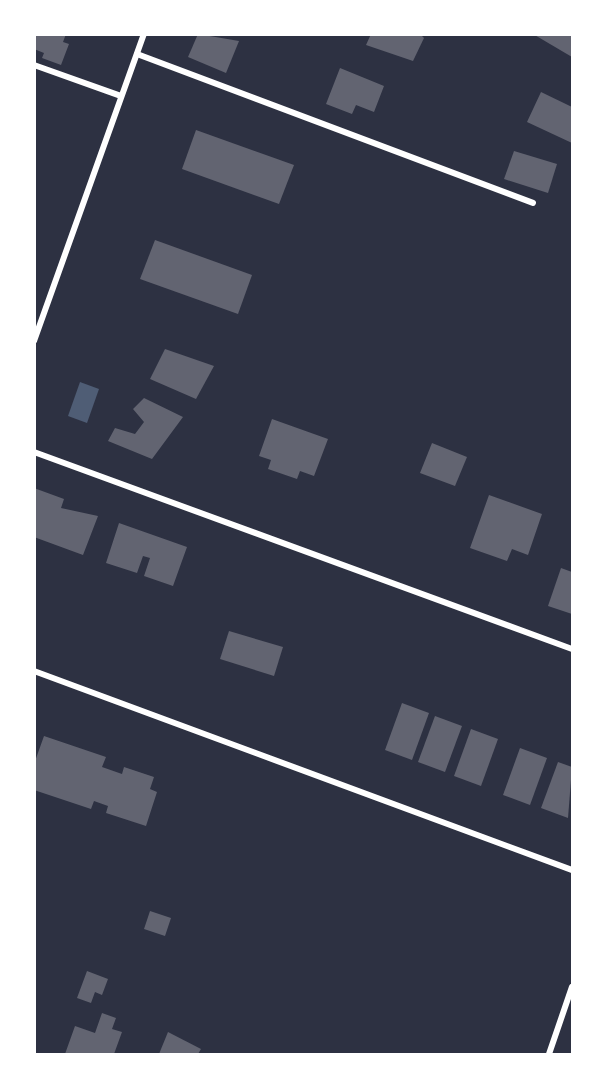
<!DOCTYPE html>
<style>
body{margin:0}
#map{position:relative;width:607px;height:1089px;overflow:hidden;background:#2d3142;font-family:"Archivo Narrow",sans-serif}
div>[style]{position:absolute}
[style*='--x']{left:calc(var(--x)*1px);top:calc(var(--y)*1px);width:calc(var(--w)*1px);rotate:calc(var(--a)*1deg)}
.water>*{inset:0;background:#4f5d75}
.building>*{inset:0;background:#626471}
.minor>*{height:6px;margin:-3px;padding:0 3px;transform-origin:3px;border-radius:3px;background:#fff}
span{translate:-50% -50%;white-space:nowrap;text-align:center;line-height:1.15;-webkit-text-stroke:6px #fff;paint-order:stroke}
.frame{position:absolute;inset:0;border:36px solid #fff;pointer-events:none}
</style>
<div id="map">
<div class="water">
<i style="clip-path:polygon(80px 382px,99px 389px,87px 423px,68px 416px)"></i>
</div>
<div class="building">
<i style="clip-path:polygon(34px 34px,66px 34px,63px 42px,69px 44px,61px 65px,42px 58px,44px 53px,34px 49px)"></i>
<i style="clip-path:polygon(198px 34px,239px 41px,226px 73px,188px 57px)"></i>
<i style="clip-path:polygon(371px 34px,420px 34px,424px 38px,413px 61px,366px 45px)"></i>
<i style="clip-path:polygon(533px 34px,572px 34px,572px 57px)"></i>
<i style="clip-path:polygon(340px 68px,384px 86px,374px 112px,356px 105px,352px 114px,326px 104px)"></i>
<i style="clip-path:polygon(541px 92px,572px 107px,572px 143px,527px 122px)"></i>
<i style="clip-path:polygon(196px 130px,294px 165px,279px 204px,182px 169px)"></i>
<i style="clip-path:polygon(514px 151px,557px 164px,548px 193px,504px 179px)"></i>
<i style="clip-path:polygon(155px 240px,252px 275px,238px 314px,140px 279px)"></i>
<i style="clip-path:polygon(165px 349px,214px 366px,196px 399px,150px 379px)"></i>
<i style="clip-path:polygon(144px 398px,183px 417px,152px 459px,108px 441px,115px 428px,135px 434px,144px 422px,133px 409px)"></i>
<i style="clip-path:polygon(272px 419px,328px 439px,314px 476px,300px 471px,297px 479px,268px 469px,271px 460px,259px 456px)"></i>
<i style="clip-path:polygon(432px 443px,467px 457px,455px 486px,420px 473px)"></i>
<i style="clip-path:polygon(34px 488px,64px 499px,61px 508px,98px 516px,83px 555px,34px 537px)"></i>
<i style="clip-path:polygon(489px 495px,542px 514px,528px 555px,512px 549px,507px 561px,470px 548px)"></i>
<i style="clip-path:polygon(119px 523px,187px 547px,173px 586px,144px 576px,150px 558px,143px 556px,137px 573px,106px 563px)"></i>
<i style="clip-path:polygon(561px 568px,572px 572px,572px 614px,548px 606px)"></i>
<i style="clip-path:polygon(229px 631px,283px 647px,274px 676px,220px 659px)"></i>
<i style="clip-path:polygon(402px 703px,429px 713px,412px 760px,385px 750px)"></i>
<i style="clip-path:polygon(435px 716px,462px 726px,445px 772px,418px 762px)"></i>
<i style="clip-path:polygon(471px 729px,498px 739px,481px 786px,454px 776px)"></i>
<i style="clip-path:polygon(44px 736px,106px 757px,102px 767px,122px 774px,124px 767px,154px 777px,150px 789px,157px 792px,146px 826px,106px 813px,108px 806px,94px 801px,91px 809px,34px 790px,34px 764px)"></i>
<i style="clip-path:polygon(520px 748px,547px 758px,530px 805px,503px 795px)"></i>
<i style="clip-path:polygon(558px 762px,572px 767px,568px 818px,541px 808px)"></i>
<i style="clip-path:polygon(150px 911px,171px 918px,165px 936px,144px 929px)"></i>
<i style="clip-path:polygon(87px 971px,108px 979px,102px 995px,95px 992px,91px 1003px,77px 998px)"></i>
<i style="clip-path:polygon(102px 1013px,116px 1018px,112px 1029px,122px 1032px,114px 1054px,65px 1054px,75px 1026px,95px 1033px)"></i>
<i style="clip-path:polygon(168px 1032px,201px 1049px,198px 1054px,159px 1054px)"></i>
</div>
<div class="minor">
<i style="--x:137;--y:54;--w:423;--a:20.6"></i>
<i style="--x:34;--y:65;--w:92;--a:19.6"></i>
<i style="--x:34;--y:341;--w:326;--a:-70.3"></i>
<i style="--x:34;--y:452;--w:573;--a:20.11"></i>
<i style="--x:34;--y:671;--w:574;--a:20.3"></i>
<i style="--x:549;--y:1054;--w:71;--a:-71.1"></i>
</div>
<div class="frame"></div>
</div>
